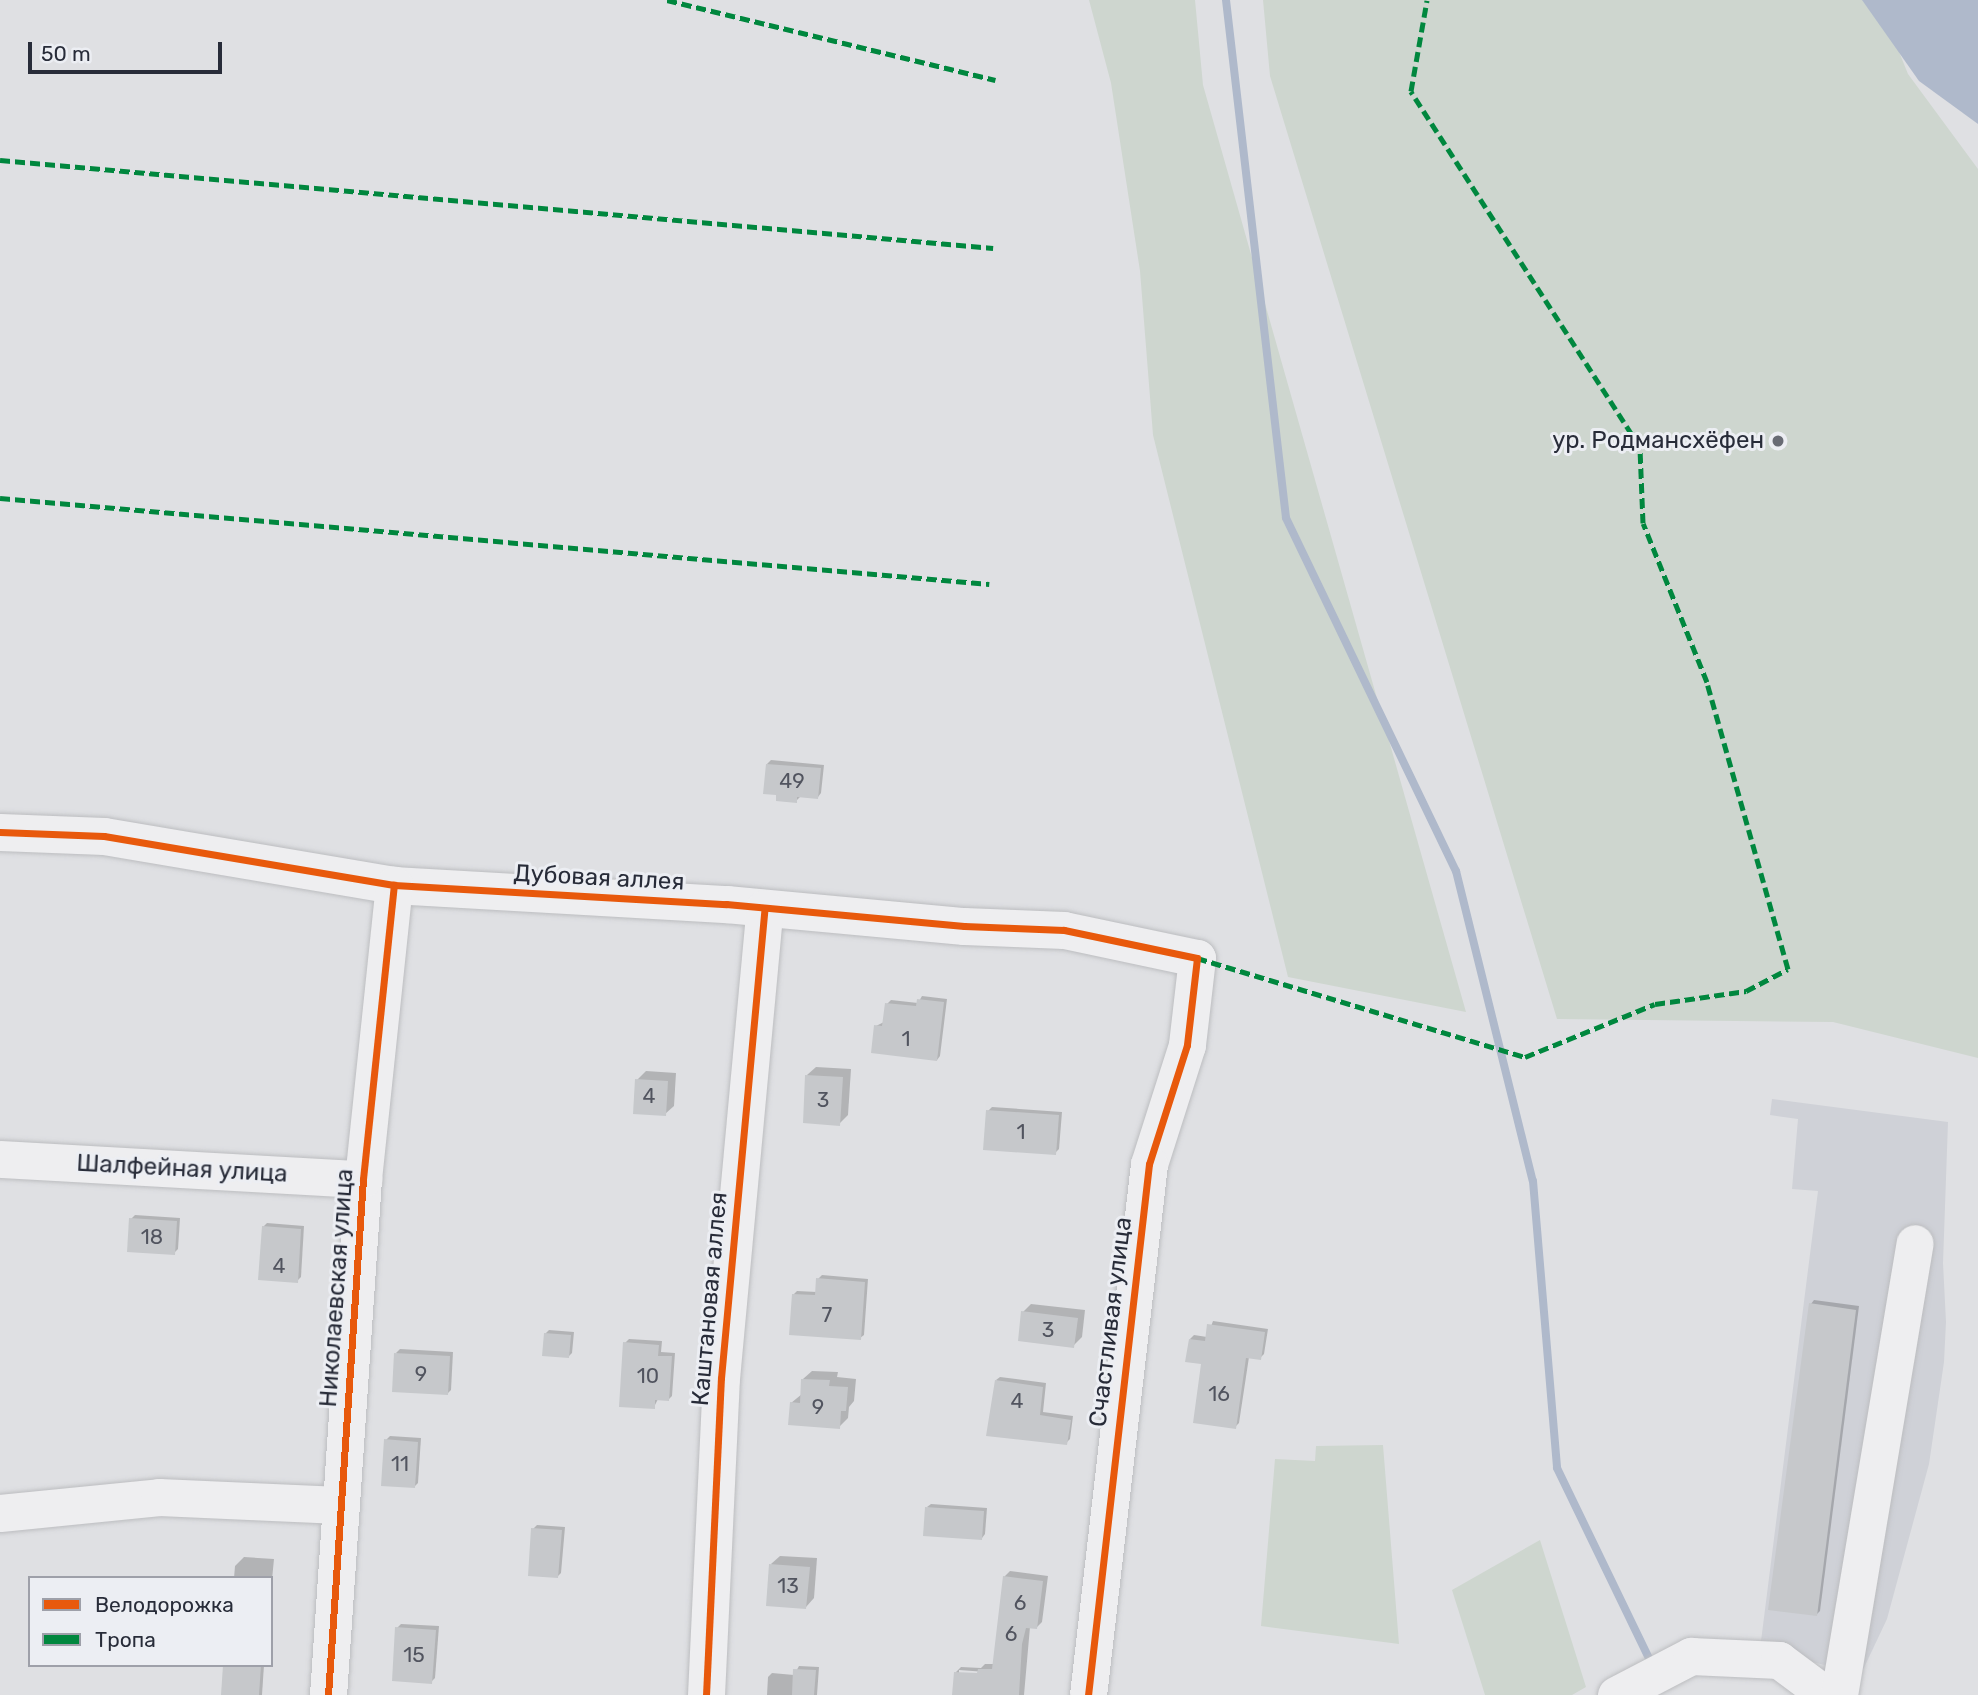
<!DOCTYPE html>
<meta charset="utf-8">
<style>
body{margin:0}
#map{position:relative;width:1978px;height:1695px;overflow:hidden;background:#dfe0e3;font-family:Rubik,sans-serif}
div>[style]{position:absolute}
[style*='--x']{left:calc(var(--x)*1px);top:calc(var(--y)*1px);width:calc(var(--w)*1px);rotate:calc(var(--a)*1deg)}
.built>*{inset:0;background:#cfd1d7}
.green>*{inset:0;background:#ced6cf}
.water>*{inset:0;background:#afb9cb}
.shadow>*{inset:0;background:#0003}
.stream>*{height:8px;margin:-4px;padding:0 4px;transform-origin:4px;border-radius:4px;background:#afb9cb}
.building>*{inset:0;background:#c6c8cb}
.roads{filter:drop-shadow(0 0 2px #bcbdc0) drop-shadow(0 0 2px #bcbdc0)}
.minor>*{height:37px;margin:-18.5px;padding:0 18.5px;transform-origin:18.5px;border-radius:18.5px;background:#eeeef0}
.quiet>*{height:5px;margin-top:-2.5px;transform-origin:0;background:repeating-linear-gradient(90deg,#00873e 0 10px,transparent 0 15px)}
.cycleway>*{height:7px;margin:-3.5px;padding:0 3.5px;transform-origin:3.5px;border-radius:3.5px;background:#e8590c}
.dots>*{width:19px;height:19px;translate:-50% -50%;box-sizing:border-box;border:4px solid #eceef3;border-radius:50%}
span{translate:-50% -50%;white-space:nowrap;text-align:center;line-height:1.15;-webkit-text-stroke:6px #eceef3;paint-order:stroke}
.number-label{font-size:21px;color:#51545f}
.number-label span{-webkit-text-stroke-width:0}
.poi-label{font-size:24px;color:#282c39}
.right{translate:-100% -50%;text-align:right}
.street-label{font-size:24px;color:#282c39}
.legend{position:absolute;left:28px;top:1576px;width:245px;height:91px;box-sizing:border-box;background:#eceef3;border:2px solid #9ea0a9;margin:0;padding:9px 12px;list-style:none;font-size:21px;color:#282c39}
.legend li{display:flex;align-items:center;gap:14px;height:35px}
.legend b{width:35px;border:2px solid #9ea0a9}
.scale{position:absolute;left:28px;top:42px;width:194px;height:32px;box-sizing:border-box;border:4px solid #282c39;border-top:0;padding-left:9px;font-size:21px;line-height:24px;white-space:nowrap;color:#282c39;-webkit-text-stroke:5px #eceef3;paint-order:stroke}
</style>
<div id="map">
<div class="built">
<i style="clip-path:polygon(1772px 1099px,1948px 1122px,1943px 1263px,1946px 1322px,1944px 1362px,1929px 1464px,1887px 1619px,1861px 1674px,1760px 1649px,1818px 1191px,1792px 1189px,1798px 1119px,1770px 1115px)"></i>
</div>
<div class="green">
<i style="clip-path:polygon(1089px 0,1195px 0,1203px 85px,1466px 1012px,1288px 977px,1153px 435px,1140px 271px,1111px 83px)"></i>
<i style="clip-path:polygon(1263px 0,1878px 0,1908px 74px,1978px 169px,1978px 1058px,1833px 1022px,1557px 1019px,1270px 76px)"></i>
<i style="clip-path:polygon(1383px 1445px,1399px 1644px,1261px 1626px,1275px 1459px,1315px 1461px,1316px 1446px)"></i>
<i style="clip-path:polygon(1540px 1540px,1586px 1687px,1572px 1695px,1485px 1695px,1452px 1590px)"></i>
</div>
<div class="water">
<i style="clip-path:polygon(1862px 0,1978px 0,1978px 124px,1919px 81px)"></i>
</div>
<div class="shadow">
<i style="clip-path:polygon(771px 760px,824px 765px,821px 793px,818px 797px,800px 797px,796px 801px,767px 764px)"></i>
<i style="clip-path:polygon(922px 996px,947px 999px,940px 1056px,937px 1060px,876px 1026px,884px 1022px,887px 1004px,891px 1000px,918px 1003px)"></i>
<i style="clip-path:polygon(816px 1067px,851px 1069px,848px 1115px,839px 1124px,807px 1075px)"></i>
<i style="clip-path:polygon(646px 1071px,676px 1073px,674px 1106px,665px 1114px,637px 1080px)"></i>
<i style="clip-path:polygon(992px 1107px,1062px 1112px,1059px 1149px,1055px 1153px,988px 1111px)"></i>
<i style="clip-path:polygon(135px 1215px,180px 1218px,178px 1249px,174px 1253px,131px 1219px)"></i>
<i style="clip-path:polygon(267px 1223px,304px 1226px,301px 1277px,297px 1281px,263px 1227px)"></i>
<i style="clip-path:polygon(822px 1275px,868px 1279px,864px 1335px,860px 1338px,793px 1295px,797px 1291px,817px 1292px,818px 1279px)"></i>
<i style="clip-path:polygon(1814px 1300px,1859px 1306px,1820px 1611px,1816px 1615px,1811px 1304px)"></i>
<i style="clip-path:polygon(1031px 1304px,1085px 1310px,1082px 1337px,1073px 1346px,1023px 1312px)"></i>
<i style="clip-path:polygon(1213px 1321px,1268px 1329px,1264px 1354px,1260px 1358px,1249px 1357px,1239px 1423px,1235px 1427px,1190px 1339px,1194px 1335px,1207px 1337px)"></i>
<i style="clip-path:polygon(549px 1330px,574px 1332px,572px 1353px,568px 1357px,545px 1334px)"></i>
<i style="clip-path:polygon(629px 1339px,662px 1341px,661px 1352px,675px 1353px,672px 1396px,668px 1400px,658px 1399px,654px 1407px,625px 1343px)"></i>
<i style="clip-path:polygon(400px 1349px,453px 1352px,451px 1390px,447px 1394px,396px 1353px)"></i>
<i style="clip-path:polygon(812px 1371px,838px 1372px,837px 1377px,856px 1379px,854px 1401px,849px 1407px,848px 1418px,839px 1427px,791px 1403px,802px 1394px,803px 1379px)"></i>
<i style="clip-path:polygon(1000px 1377px,1046px 1383px,1043px 1412px,1073px 1416px,1070px 1439px,1066px 1443px,996px 1380px)"></i>
<i style="clip-path:polygon(390px 1436px,421px 1438px,418px 1483px,414px 1487px,386px 1440px)"></i>
<i style="clip-path:polygon(931px 1504px,987px 1508px,985px 1534px,982px 1538px,927px 1507px)"></i>
<i style="clip-path:polygon(537px 1525px,565px 1527px,561px 1573px,557px 1577px,533px 1529px)"></i>
<i style="clip-path:polygon(780px 1556px,817px 1558px,814px 1598px,806px 1607px,771px 1564px)"></i>
<i style="clip-path:polygon(244px 1557px,274px 1559px,271px 1590px,271px 1578px,234px 1578px,235px 1566px)"></i>
<i style="clip-path:polygon(evenodd,1010px 1571px,1048px 1576px,1042px 1622px,1037px 1627px,1030px 1627px,1024px 1695px,954px 1695px,956px 1672px,961px 1667px,981px 1668px,985px 1664px,994px 1664px,1004px 1577px,1010px 1571px,959px 1670px,986px 1672px,986px 1676px,959px 1674px,959px 1670px)"></i>
<i style="clip-path:polygon(401px 1624px,439px 1626px,435px 1678px,431px 1682px,397px 1628px)"></i>
<i style="clip-path:polygon(225px 1665px,264px 1665px,262px 1695px,223px 1695px)"></i>
<i style="clip-path:polygon(799px 1666px,819px 1667px,817px 1695px,767px 1695px,768px 1677px,772px 1673px,794px 1675px)"></i>
</div>
<div class="stream">
<i style="--x:1226;--y:0;--w:521;--a:83.39"></i>
<i style="--x:1286;--y:518;--w:392;--a:64.3"></i>
<i style="--x:1456;--y:871;--w:319;--a:76.1"></i>
<i style="--x:1533;--y:1181;--w:288;--a:85.2"></i>
<i style="--x:1557;--y:1468;--w:221;--a:64.2"></i>
</div>
<div class="building">
<i style="clip-path:polygon(766px 764px,821px 768px,818px 799px,797px 797px,797px 803px,776px 801px,776px 795px,763px 794px)"></i>
<i style="clip-path:polygon(917px 999px,944px 1002px,937px 1061px,871px 1053px,874px 1025px,882px 1026px,885px 1003px,916px 1006px)"></i>
<i style="clip-path:polygon(805px 1075px,843px 1077px,840px 1126px,803px 1123px)"></i>
<i style="clip-path:polygon(635px 1079px,668px 1081px,666px 1116px,633px 1114px)"></i>
<i style="clip-path:polygon(986px 1110px,1059px 1115px,1056px 1155px,983px 1150px)"></i>
<i style="clip-path:polygon(129px 1218px,177px 1221px,175px 1255px,127px 1252px)"></i>
<i style="clip-path:polygon(262px 1226px,301px 1229px,298px 1283px,258px 1280px)"></i>
<i style="clip-path:polygon(816px 1278px,865px 1282px,861px 1340px,789px 1335px,792px 1294px,815px 1295px)"></i>
<i style="clip-path:polygon(1809px 1303px,1856px 1310px,1817px 1616px,1768px 1610px)"></i>
<i style="clip-path:polygon(1021px 1311px,1078px 1318px,1074px 1348px,1018px 1341px)"></i>
<i style="clip-path:polygon(1207px 1324px,1265px 1332px,1261px 1360px,1246px 1358px,1236px 1429px,1193px 1423px,1201px 1364px,1185px 1362px,1189px 1339px,1205px 1341px)"></i>
<i style="clip-path:polygon(544px 1333px,571px 1335px,569px 1358px,542px 1356px)"></i>
<i style="clip-path:polygon(623px 1342px,659px 1345px,658px 1356px,672px 1356px,669px 1401px,655px 1400px,655px 1409px,619px 1407px)"></i>
<i style="clip-path:polygon(394px 1353px,450px 1356px,448px 1395px,392px 1392px)"></i>
<i style="clip-path:polygon(801px 1379px,830px 1380px,829px 1386px,848px 1387px,846px 1411px,841px 1411px,840px 1429px,788px 1425px,790px 1402px,800px 1403px)"></i>
<i style="clip-path:polygon(995px 1380px,1043px 1387px,1040px 1415px,1071px 1420px,1067px 1445px,986px 1436px)"></i>
<i style="clip-path:polygon(384px 1439px,418px 1442px,415px 1488px,381px 1486px)"></i>
<i style="clip-path:polygon(925px 1507px,984px 1511px,982px 1540px,923px 1536px)"></i>
<i style="clip-path:polygon(531px 1528px,562px 1530px,558px 1578px,528px 1576px)"></i>
<i style="clip-path:polygon(769px 1564px,810px 1567px,806px 1609px,766px 1606px)"></i>
<i style="clip-path:polygon(1003px 1576px,1043px 1581px,1037px 1629px,1026px 1628px,1022px 1644px,1019px 1695px,952px 1695px,954px 1672px,977px 1673px,978px 1669px,992px 1669px)"></i>
<i style="clip-path:polygon(395px 1627px,436px 1630px,432px 1684px,392px 1681px)"></i>
<i style="clip-path:polygon(223px 1665px,261px 1665px,259px 1695px,221px 1695px)"></i>
<i style="clip-path:polygon(793px 1669px,816px 1670px,814px 1695px,792px 1695px)"></i>
</div>
<div class="roads">
<div class="minor">
<i style="--x:0;--y:832;--w:104;--a:2.2"></i>
<i style="--x:104;--y:836;--w:294;--a:9.6"></i>
<i style="--x:394;--y:885;--w:333;--a:3.3"></i>
<i style="--x:726;--y:904;--w:239;--a:5.3"></i>
<i style="--x:964;--y:926;--w:100;--a:2.3"></i>
<i style="--x:1064;--y:930;--w:136;--a:11.9"></i>
<i style="--x:1197;--y:958;--w:88;--a:96.6"></i>
<i style="--x:1187;--y:1045;--w:125;--a:107.7"></i>
<i style="--x:1149;--y:1164;--w:534;--a:96.55"></i>
<i style="--x:0;--y:1159;--w:364;--a:3.2"></i>
<i style="--x:0;--y:1513;--w:160;--a:-5.7"></i>
<i style="--x:159;--y:1497;--w:181;--a:2.5"></i>
<i style="--x:328;--y:1695;--w:517;--a:-86.12"></i>
<i style="--x:363;--y:1179;--w:296;--a:-84"></i>
<i style="--x:706;--y:1695;--w:317;--a:-87.3"></i>
<i style="--x:721;--y:1378;--w:472;--a:-84.7"></i>
<i style="--x:1616;--y:1695;--w:85;--a:-27.5"></i>
<i style="--x:1691;--y:1656;--w:88;--a:2.6"></i>
<i style="--x:1779;--y:1660;--w:59;--a:36.7"></i>
<i style="--x:1839;--y:1695;--w:458;--a:-80.5"></i>
</div>
</div>
<div class="quiet">
<i style="--x:667;--y:0;--w:338;--a:13.7"></i>
<i style="--x:0;--y:160;--w:997;--a:5.06"></i>
<i style="--x:0;--y:498;--w:993;--a:4.97"></i>
<i style="--x:1197;--y:958;--w:343;--a:16.8"></i>
<i style="--x:1525;--y:1057;--w:140;--a:-22.2"></i>
<i style="--x:1655;--y:1004;--w:92;--a:-8.1"></i>
<i style="--x:1746;--y:991;--w:47;--a:-27.6"></i>
<i style="--x:1788;--y:969;--w:298;--a:-105.8"></i>
<i style="--x:1707;--y:682;--w:171;--a:-111.9"></i>
<i style="--x:1643;--y:523;--w:76;--a:-92.3"></i>
<i style="--x:1640;--y:447;--w:423;--a:-122.8"></i>
<i style="--x:1411;--y:91;--w:92;--a:-80"></i>
</div>
<div class="cycleway">
<i style="--x:0;--y:832;--w:104;--a:2.2"></i>
<i style="--x:104;--y:836;--w:294;--a:9.6"></i>
<i style="--x:394;--y:885;--w:333;--a:3.3"></i>
<i style="--x:726;--y:904;--w:239;--a:5.3"></i>
<i style="--x:964;--y:926;--w:100;--a:2.3"></i>
<i style="--x:1064;--y:930;--w:136;--a:11.9"></i>
<i style="--x:1197;--y:958;--w:88;--a:96.6"></i>
<i style="--x:1187;--y:1045;--w:125;--a:107.7"></i>
<i style="--x:1149;--y:1164;--w:534;--a:96.55"></i>
<i style="--x:328;--y:1695;--w:517;--a:-86.12"></i>
<i style="--x:363;--y:1179;--w:296;--a:-84"></i>
<i style="--x:706;--y:1695;--w:317;--a:-87.3"></i>
<i style="--x:721;--y:1378;--w:472;--a:-84.7"></i>
</div>
<div class="dots">
<i style="left:1778px;top:441px;background:#686b74"></i>
</div>
<div class="number-label">
<span style="left:792px;top:781px">49</span>
<span style="left:906px;top:1039px">1</span>
<span style="left:649px;top:1096px">4</span>
<span style="left:823px;top:1100px">3</span>
<span style="left:1021px;top:1132px">1</span>
<span style="left:152px;top:1237px">18</span>
<span style="left:279px;top:1266px">4</span>
<span style="left:827px;top:1315px">7</span>
<span style="left:1048px;top:1330px">3</span>
<span style="left:421px;top:1374px">9</span>
<span style="left:648px;top:1376px">10</span>
<span style="left:1219px;top:1394px">16</span>
<span style="left:1017px;top:1401px">4</span>
<span style="left:818px;top:1407px">9</span>
<span style="left:400px;top:1464px">11</span>
<span style="left:788px;top:1586px">13</span>
<span style="left:1020px;top:1603px">6</span>
<span style="left:1011px;top:1634px">6</span>
<span style="left:414px;top:1655px">15</span>
</div>
<div class="poi-label">
<span class="right" style="left:1764px;top:441px">ур. Родмансхёфен</span>
</div>
<div class="street-label">
<span style="left:599px;top:878px;rotate:3deg">Дубовая аллея</span>
<span style="left:182px;top:1169px;rotate:3deg">Шалфейная улица</span>
<span style="left:337px;top:1288px;rotate:-86deg">Николаевская улица</span>
<span style="left:710px;top:1299px;rotate:-85deg">Каштановая аллея</span>
<span style="left:1111px;top:1322px;rotate:-83deg">Счастливая улица</span>
</div>
<ul class="legend">
<li><b style="height:9px;background:#e8590c"></b>Велодорожка</li>
<li><b style="height:9px;background:#00873e"></b>Тропа</li>
</ul>
<div class="scale">50 m</div>
</div>
